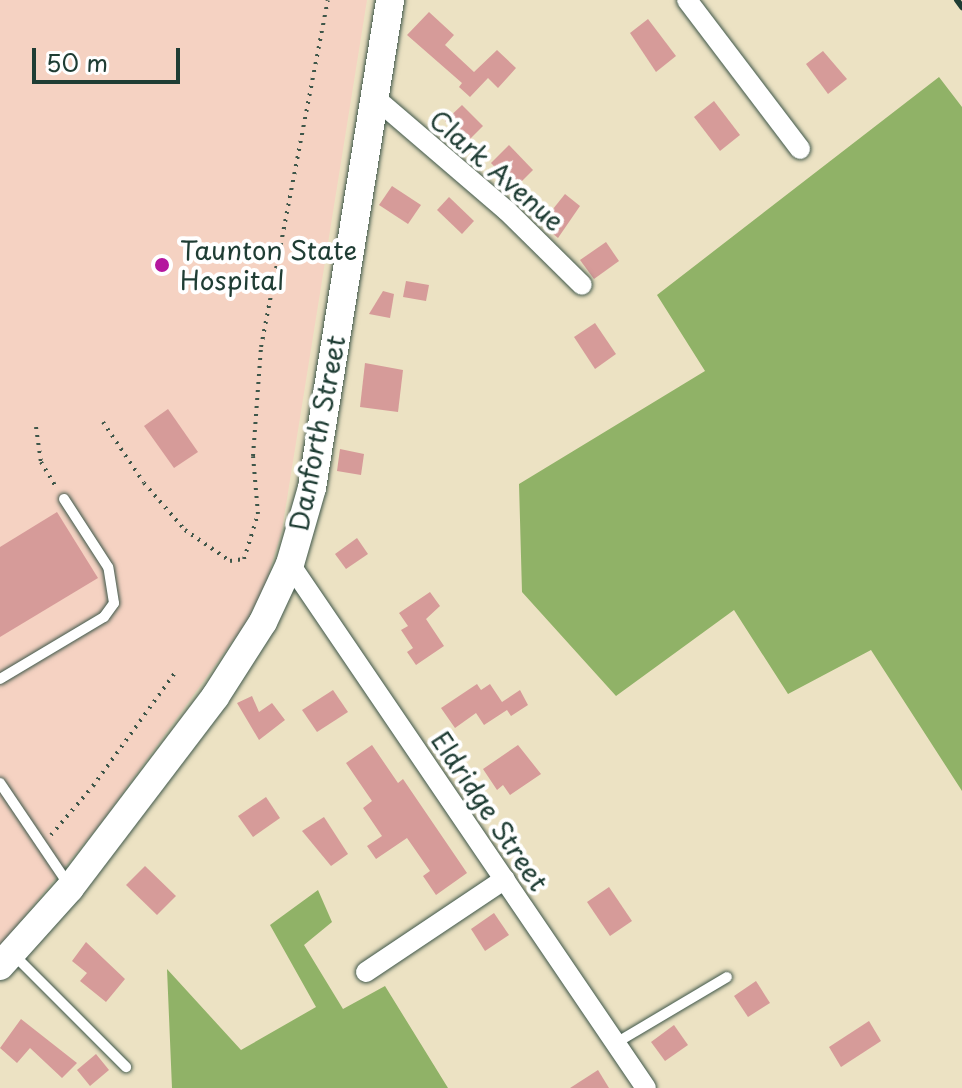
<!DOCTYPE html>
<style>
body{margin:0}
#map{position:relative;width:962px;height:1088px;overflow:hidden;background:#ece2c3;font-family:"Playpen Sans",sans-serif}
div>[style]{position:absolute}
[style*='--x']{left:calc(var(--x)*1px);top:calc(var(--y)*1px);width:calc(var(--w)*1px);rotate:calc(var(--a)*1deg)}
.built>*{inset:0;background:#f5d2c2}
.forest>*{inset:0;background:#90b267}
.building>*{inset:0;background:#d69b99}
.path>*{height:4px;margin-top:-2px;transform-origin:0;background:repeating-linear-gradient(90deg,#3e5649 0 2px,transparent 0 8px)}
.roads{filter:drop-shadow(0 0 2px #3e5649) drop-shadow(0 0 2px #3e5649)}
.lane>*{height:10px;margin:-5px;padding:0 5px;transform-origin:5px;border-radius:5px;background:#fff}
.street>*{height:20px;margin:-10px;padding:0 10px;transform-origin:10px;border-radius:10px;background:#fff}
.secondary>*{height:28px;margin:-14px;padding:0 14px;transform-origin:14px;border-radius:14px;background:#fff}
.rail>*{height:6px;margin:-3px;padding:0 3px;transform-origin:3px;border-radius:3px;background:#1f3d34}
.dots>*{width:22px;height:22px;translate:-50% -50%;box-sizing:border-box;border:4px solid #fff;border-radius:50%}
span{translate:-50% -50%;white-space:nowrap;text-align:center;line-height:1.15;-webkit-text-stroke:8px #fff;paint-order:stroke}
.street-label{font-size:26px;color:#1f3d34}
.poi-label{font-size:26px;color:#1f3d34}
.left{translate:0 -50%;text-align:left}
.scale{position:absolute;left:32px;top:48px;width:148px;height:36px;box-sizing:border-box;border:4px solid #1f3d34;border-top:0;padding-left:10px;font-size:24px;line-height:28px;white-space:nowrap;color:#1f3d34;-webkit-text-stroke:6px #fff;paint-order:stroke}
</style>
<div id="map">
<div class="built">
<i style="clip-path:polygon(0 0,367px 0,282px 530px,265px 586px,245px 624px,100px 824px,0 946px)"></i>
</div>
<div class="forest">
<i style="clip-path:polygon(939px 77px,962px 107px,962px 791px,871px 650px,788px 694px,734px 610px,616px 696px,522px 592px,519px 484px,705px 371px,657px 295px)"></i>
<i style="clip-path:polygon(318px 890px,332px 922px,304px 945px,343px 1009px,385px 986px,448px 1088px,172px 1088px,167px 969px,241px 1050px,316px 1007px,270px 925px)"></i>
</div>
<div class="building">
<i style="clip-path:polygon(429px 12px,454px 35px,445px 45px,474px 72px,497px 50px,516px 68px,498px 88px,488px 78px,470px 97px,459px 87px,462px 83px,407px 35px)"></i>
<i style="clip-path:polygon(648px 19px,676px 56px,656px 72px,630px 33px)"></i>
<i style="clip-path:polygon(823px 51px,847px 79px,828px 94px,806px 64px)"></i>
<i style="clip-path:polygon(714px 101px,740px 135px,720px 151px,694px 117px)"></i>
<i style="clip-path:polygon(462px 105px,483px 126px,466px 143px,445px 121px)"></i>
<i style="clip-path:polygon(509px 145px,533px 170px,515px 188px,491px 163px)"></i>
<i style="clip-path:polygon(392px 186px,421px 205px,408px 224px,379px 205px)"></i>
<i style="clip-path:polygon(565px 194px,580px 206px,558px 238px,541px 224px)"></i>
<i style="clip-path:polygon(449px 197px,474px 221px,462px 234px,437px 210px)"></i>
<i style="clip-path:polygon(606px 242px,619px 261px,594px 279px,580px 260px)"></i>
<i style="clip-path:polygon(406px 281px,429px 285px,426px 301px,403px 297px)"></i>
<i style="clip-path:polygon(383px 291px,394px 294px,390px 318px,369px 314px)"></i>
<i style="clip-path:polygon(595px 323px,616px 354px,595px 369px,574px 337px)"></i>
<i style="clip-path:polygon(365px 363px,403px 370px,398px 412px,360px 407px)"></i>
<i style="clip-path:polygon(168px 409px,198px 452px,174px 468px,144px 426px)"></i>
<i style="clip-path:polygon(340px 449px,364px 454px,361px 475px,337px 471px)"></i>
<i style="clip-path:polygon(57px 512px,98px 578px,0 637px,0 547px)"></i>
<i style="clip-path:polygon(357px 538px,368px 554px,346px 569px,335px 554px)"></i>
<i style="clip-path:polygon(430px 592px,440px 606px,426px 619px,444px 646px,416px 665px,407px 652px,413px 648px,401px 630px,408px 626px,399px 613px)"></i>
<i style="clip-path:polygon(477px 684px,481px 690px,490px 684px,502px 702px,520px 690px,528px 705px,511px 716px,507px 710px,484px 725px,476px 713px,455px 728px,441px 708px)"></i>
<i style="clip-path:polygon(333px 690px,348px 712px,317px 732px,302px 710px)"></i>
<i style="clip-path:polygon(252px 696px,259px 712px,272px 703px,285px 720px,259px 740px,237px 703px)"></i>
<i style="clip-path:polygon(372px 745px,398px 783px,403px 779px,467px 873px,436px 895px,423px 876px,430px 871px,407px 838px,376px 859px,367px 846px,382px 836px,363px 808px,372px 801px,346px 763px)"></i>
<i style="clip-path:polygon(518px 745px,541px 774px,510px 795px,503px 785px,497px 790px,483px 769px)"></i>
<i style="clip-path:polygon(266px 797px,280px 818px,253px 837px,238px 816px)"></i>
<i style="clip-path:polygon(324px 817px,348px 854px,331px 866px,302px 831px)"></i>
<i style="clip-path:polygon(145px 866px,176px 896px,157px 915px,126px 885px)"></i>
<i style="clip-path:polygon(609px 887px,632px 921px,610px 936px,587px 902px)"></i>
<i style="clip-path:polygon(494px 913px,509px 935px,485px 951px,471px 929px)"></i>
<i style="clip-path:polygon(86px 942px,125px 979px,106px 1002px,80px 981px,87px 973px,72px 961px)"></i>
<i style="clip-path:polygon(756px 981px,770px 1003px,748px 1017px,734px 996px)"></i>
<i style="clip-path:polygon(21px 1019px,77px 1063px,62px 1078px,30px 1048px,17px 1063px,0 1048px)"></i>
<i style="clip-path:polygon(869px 1021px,881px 1041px,841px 1067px,829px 1047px)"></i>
<i style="clip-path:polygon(674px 1025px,688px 1045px,665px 1061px,651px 1042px)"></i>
<i style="clip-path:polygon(96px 1054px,109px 1070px,90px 1086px,77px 1070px)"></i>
<i style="clip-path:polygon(598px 1070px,609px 1088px,570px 1088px)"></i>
</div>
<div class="path">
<i style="--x:103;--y:422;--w:73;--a:56.1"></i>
<i style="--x:144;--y:483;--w:62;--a:48.9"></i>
<i style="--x:185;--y:530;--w:55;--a:34.6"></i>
<i style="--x:230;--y:561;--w:14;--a:-8"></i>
<i style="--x:244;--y:559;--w:47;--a:-72.7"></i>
<i style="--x:258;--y:514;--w:58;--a:-94.9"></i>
<i style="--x:253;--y:456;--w:109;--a:-85.8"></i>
<i style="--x:261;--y:347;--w:353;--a:-79.1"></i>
<i style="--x:36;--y:427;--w:35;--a:82"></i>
<i style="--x:41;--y:462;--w:29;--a:59"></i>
<i style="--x:51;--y:835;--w:65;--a:-49.4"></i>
<i style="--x:93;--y:786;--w:143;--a:-54.1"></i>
</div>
<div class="roads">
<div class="lane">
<i style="--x:0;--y:679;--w:121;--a:-30.8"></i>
<i style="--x:104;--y:617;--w:17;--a:-54"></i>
<i style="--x:114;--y:603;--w:36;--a:-99"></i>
<i style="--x:108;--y:567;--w:81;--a:-122.9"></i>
<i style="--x:0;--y:783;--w:122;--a:56"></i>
<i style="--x:13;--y:954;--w:160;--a:45"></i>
<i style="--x:616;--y:1043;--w:129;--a:-30.7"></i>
</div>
<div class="street">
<i style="--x:687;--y:0;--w:187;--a:52.8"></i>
<i style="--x:374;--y:97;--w:175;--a:40.6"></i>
<i style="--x:507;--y:211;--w:105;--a:44.6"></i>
<i style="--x:290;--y:564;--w:633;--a:55.81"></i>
<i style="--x:366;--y:972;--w:167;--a:-33.8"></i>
</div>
<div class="secondary">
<i style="--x:0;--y:966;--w:105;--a:-48.1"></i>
<i style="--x:70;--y:888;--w:240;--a:-52.8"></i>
<i style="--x:215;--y:697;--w:89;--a:-57.4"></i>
<i style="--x:263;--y:622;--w:64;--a:-65"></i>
<i style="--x:290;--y:564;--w:79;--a:-73.9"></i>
<i style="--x:312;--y:488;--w:494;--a:-80.9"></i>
</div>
</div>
<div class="rail">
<i style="--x:957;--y:0;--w:9;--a:54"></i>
</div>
<div class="dots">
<i style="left:162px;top:265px;background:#b5179e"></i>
</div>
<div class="street-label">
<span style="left:497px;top:170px;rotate:41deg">Clark Avenue</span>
<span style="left:317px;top:433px;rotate:-79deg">Danforth Street</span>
<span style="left:490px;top:811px;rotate:56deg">Eldridge Street</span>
</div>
<div class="poi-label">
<span class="left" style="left:180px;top:265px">Taunton State<br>Hospital</span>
</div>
<div class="scale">50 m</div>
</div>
